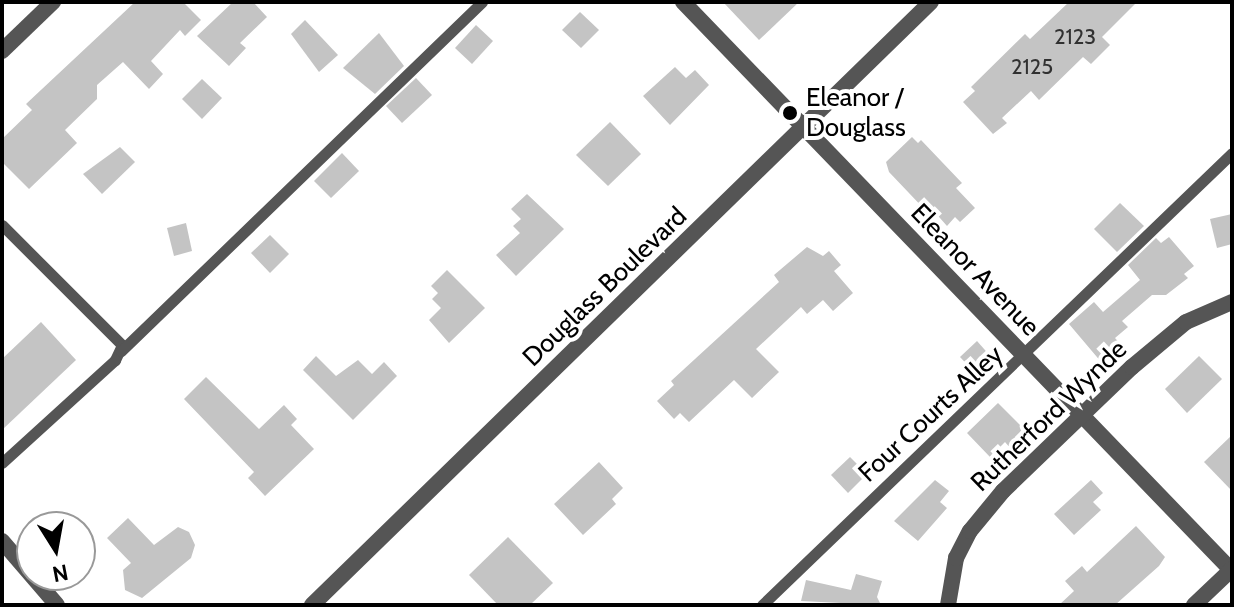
<!DOCTYPE html>
<style>
body{margin:0}
#map{position:relative;width:1234px;height:607px;overflow:hidden;background:#fff;font-family:Cabin,sans-serif}
div>[style]{position:absolute}
[style*='--x']{left:calc(var(--x)*1px);top:calc(var(--y)*1px);width:calc(var(--w)*1px);rotate:calc(var(--a)*1deg)}
.building>*{inset:0;background:#c4c4c4}
.service>*{height:11px;margin:-5.5px;padding:0 5.5px;transform-origin:5.5px;border-radius:5.5px;background:#555}
.minor>*{height:16px;margin:-8px;padding:0 8px;transform-origin:8px;border-radius:8px;background:#555}
.dots>*{width:22px;height:22px;translate:-50% -50%;box-sizing:border-box;border:4px solid #fff;border-radius:50%}
span{translate:-50% -50%;white-space:nowrap;text-align:center;line-height:1.15;-webkit-text-stroke:8px #fff;paint-order:stroke}
.number-label{font-size:22px;color:#313131}
.number-label span{-webkit-text-stroke-width:0}
.poi-label{font-size:26px;color:#000}
.left{translate:0 -50%;text-align:left}
.street-label{font-size:26px;color:#000}
.frame{position:absolute;inset:0;border:4px solid #000;pointer-events:none}
.north{position:absolute;left:16px;top:511px;width:80px;height:80px;box-sizing:border-box;background:#fff;border:2px solid #999;border-radius:50%;rotate:169deg;font-size:22px;font-weight:700;line-height:32px;text-align:center;color:#000}
.north::after{content:'';display:block;margin:auto;width:28px;height:36px;background:#000;clip-path:polygon(50% 0,100% 100%,50% 72%,0 100%)}
</style>
<div id="map">
<div class="building">
<i style="clip-path:polygon(135px 2px,183px 2px,201px 20px,185px 36px,180px 30px,151px 61px,163px 74px,149px 89px,123px 62px,97px 85px,97px 99px,65px 130px,77px 143px,29px 189px,2px 162px,2px 139px,32px 110px,26px 104px)"></i>
<i style="clip-path:polygon(233px 2px,253px 2px,267px 17px,240px 43px,246px 48px,229px 66px,197px 36px)"></i>
<i style="clip-path:polygon(723px 2px,799px 2px,759px 40px)"></i>
<i style="clip-path:polygon(1069px 2px,1137px 2px,1102px 37px,1110px 45px,1091px 64px,1083px 57px,1039px 100px,1031px 91px,1002px 118px,1007px 123px,993px 134px,963px 102px,975px 91px,971px 87px,1025px 34px,1030px 39px)"></i>
<i style="clip-path:polygon(580px 12px,599px 30px,581px 48px,562px 30px)"></i>
<i style="clip-path:polygon(305px 20px,338px 55px,319px 72px,291px 34px)"></i>
<i style="clip-path:polygon(476px 25px,493px 41px,472px 64px,455px 48px)"></i>
<i style="clip-path:polygon(379px 33px,404px 66px,375px 94px,343px 68px)"></i>
<i style="clip-path:polygon(675px 67px,686px 78px,695px 70px,709px 85px,670px 125px,643px 96px)"></i>
<i style="clip-path:polygon(416px 78px,432px 95px,402px 123px,386px 106px)"></i>
<i style="clip-path:polygon(202px 79px,222px 98px,202px 119px,182px 99px)"></i>
<i style="clip-path:polygon(610px 122px,641px 154px,608px 186px,576px 155px)"></i>
<i style="clip-path:polygon(912px 137px,918px 143px,921px 140px,962px 183px,956px 188px,975px 208px,960px 222px,955px 217px,947px 226px,932px 209px,928px 213px,889px 172px,886px 162px)"></i>
<i style="clip-path:polygon(120px 147px,135px 162px,102px 194px,83px 174px)"></i>
<i style="clip-path:polygon(342px 153px,359px 171px,331px 198px,314px 181px)"></i>
<i style="clip-path:polygon(527px 194px,564px 229px,516px 276px,496px 255px,520px 233px,513px 226px,521px 219px,511px 209px)"></i>
<i style="clip-path:polygon(1120px 203px,1144px 226px,1117px 252px,1094px 229px)"></i>
<i style="clip-path:polygon(1232px 214px,1232px 244px,1217px 248px,1210px 219px)"></i>
<i style="clip-path:polygon(186px 223px,192px 251px,174px 256px,167px 228px)"></i>
<i style="clip-path:polygon(270px 235px,289px 254px,270px 273px,251px 253px)"></i>
<i style="clip-path:polygon(1169px 237px,1194px 266px,1184px 274px,1188px 278px,1166px 295px,1152px 295px,1122px 321px,1128px 327px,1115px 338px,1122px 346px,1102px 363px,1069px 324px,1094px 302px,1103px 312px,1140px 280px,1128px 265px,1156px 238px,1161px 243px)"></i>
<i style="clip-path:polygon(807px 247px,823px 256px,829px 251px,841px 265px,834px 271px,853px 293px,833px 311px,823px 300px,807px 314px,801px 307px,756px 349px,779px 372px,752px 398px,734px 380px,689px 422px,680px 413px,674px 419px,657px 401px,674px 385px,671px 381px,779px 282px,774px 275px)"></i>
<i style="clip-path:polygon(447px 270px,485px 308px,449px 343px,429px 320px,441px 308px,432px 299px,438px 293px,431px 286px)"></i>
<i style="clip-path:polygon(41px 322px,76px 360px,2px 430px,2px 359px)"></i>
<i style="clip-path:polygon(977px 341px,992px 358px,975px 373px,960px 357px)"></i>
<i style="clip-path:polygon(316px 356px,336px 376px,358px 360px,372px 374px,384px 362px,397px 376px,353px 420px,303px 370px)"></i>
<i style="clip-path:polygon(1199px 356px,1222px 379px,1187px 413px,1165px 389px)"></i>
<i style="clip-path:polygon(206px 377px,259px 429px,284px 405px,297px 419px,291px 425px,314px 449px,265px 496px,248px 478px,254px 472px,184px 399px)"></i>
<i style="clip-path:polygon(998px 403px,1028px 433px,1011px 449px,1005px 442px,990px 457px,967px 433px)"></i>
<i style="clip-path:polygon(1232px 435px,1232px 491px,1204px 462px)"></i>
<i style="clip-path:polygon(850px 457px,867px 474px,848px 493px,831px 475px)"></i>
<i style="clip-path:polygon(599px 462px,623px 488px,612px 499px,616px 504px,583px 535px,554px 504px)"></i>
<i style="clip-path:polygon(935px 480px,949px 491px,940px 502px,947px 508px,918px 541px,894px 521px)"></i>
<i style="clip-path:polygon(1091px 480px,1103px 493px,1093px 502px,1101px 510px,1074px 535px,1054px 514px)"></i>
<i style="clip-path:polygon(128px 518px,154px 545px,178px 527px,189px 532px,195px 545px,191px 558px,142px 598px,125px 590px,123px 570px,131px 563px,107px 538px)"></i>
<i style="clip-path:polygon(1136px 526px,1165px 557px,1159px 566px,1115px 605px,1059px 605px,1074px 591px,1065px 581px,1082px 566px,1087px 572px)"></i>
<i style="clip-path:polygon(508px 537px,553px 583px,530px 605px,498px 605px,469px 575px)"></i>
<i style="clip-path:polygon(856px 574px,882px 581px,877px 597px,881px 605px,801px 601px,806px 580px,851px 590px)"></i>
</div>
<div class="service">
<i style="--x:2;--y:225;--w:170;--a:45"></i>
<i style="--x:122;--y:345;--w:17;--a:115"></i>
<i style="--x:115;--y:360;--w:153;--a:137.7"></i>
<i style="--x:121;--y:351;--w:502;--a:-44.03"></i>
<i style="--x:762;--y:605;--w:652;--a:-43.88"></i>
</div>
<div class="minor">
<i style="--x:683;--y:2;--w:791;--a:46.02"></i>
<i style="--x:2;--y:51;--w:71;--a:-43.9"></i>
<i style="--x:2;--y:541;--w:84;--a:49.3"></i>
<i style="--x:312;--y:605;--w:864;--a:-44.25"></i>
<i style="--x:948;--y:605;--w:48;--a:-80.3"></i>
<i style="--x:956;--y:558;--w:30;--a:-63"></i>
<i style="--x:970;--y:531;--w:52;--a:-50.5"></i>
<i style="--x:1003;--y:491;--w:179;--a:-43.9"></i>
<i style="--x:1132;--y:367;--w:70;--a:-39.8"></i>
<i style="--x:1186;--y:322;--w:50;--a:-23.5"></i>
<i style="--x:1194;--y:605;--w:52;--a:-43.5"></i>
</div>
<div class="dots">
<i style="left:790px;top:113px;background:#000"></i>
</div>
<div class="number-label">
<span style="left:1075px;top:37px">2123</span>
<span style="left:1032px;top:67px">2125</span>
</div>
<div class="poi-label">
<span class="left" style="left:806px;top:113px">Eleanor /<br>Douglass</span>
</div>
<div class="street-label">
<span style="left:975px;top:270px;rotate:46deg">Eleanor Avenue</span>
<span style="left:605px;top:287px;rotate:-44deg">Douglass Boulevard</span>
<span style="left:931px;top:414px;rotate:-43deg">Four Courts Alley</span>
<span style="left:1049px;top:416px;rotate:-44deg">Rutherford Wynde</span>
</div>
<div class="frame"></div>
<div class="north">N</div>
</div>
